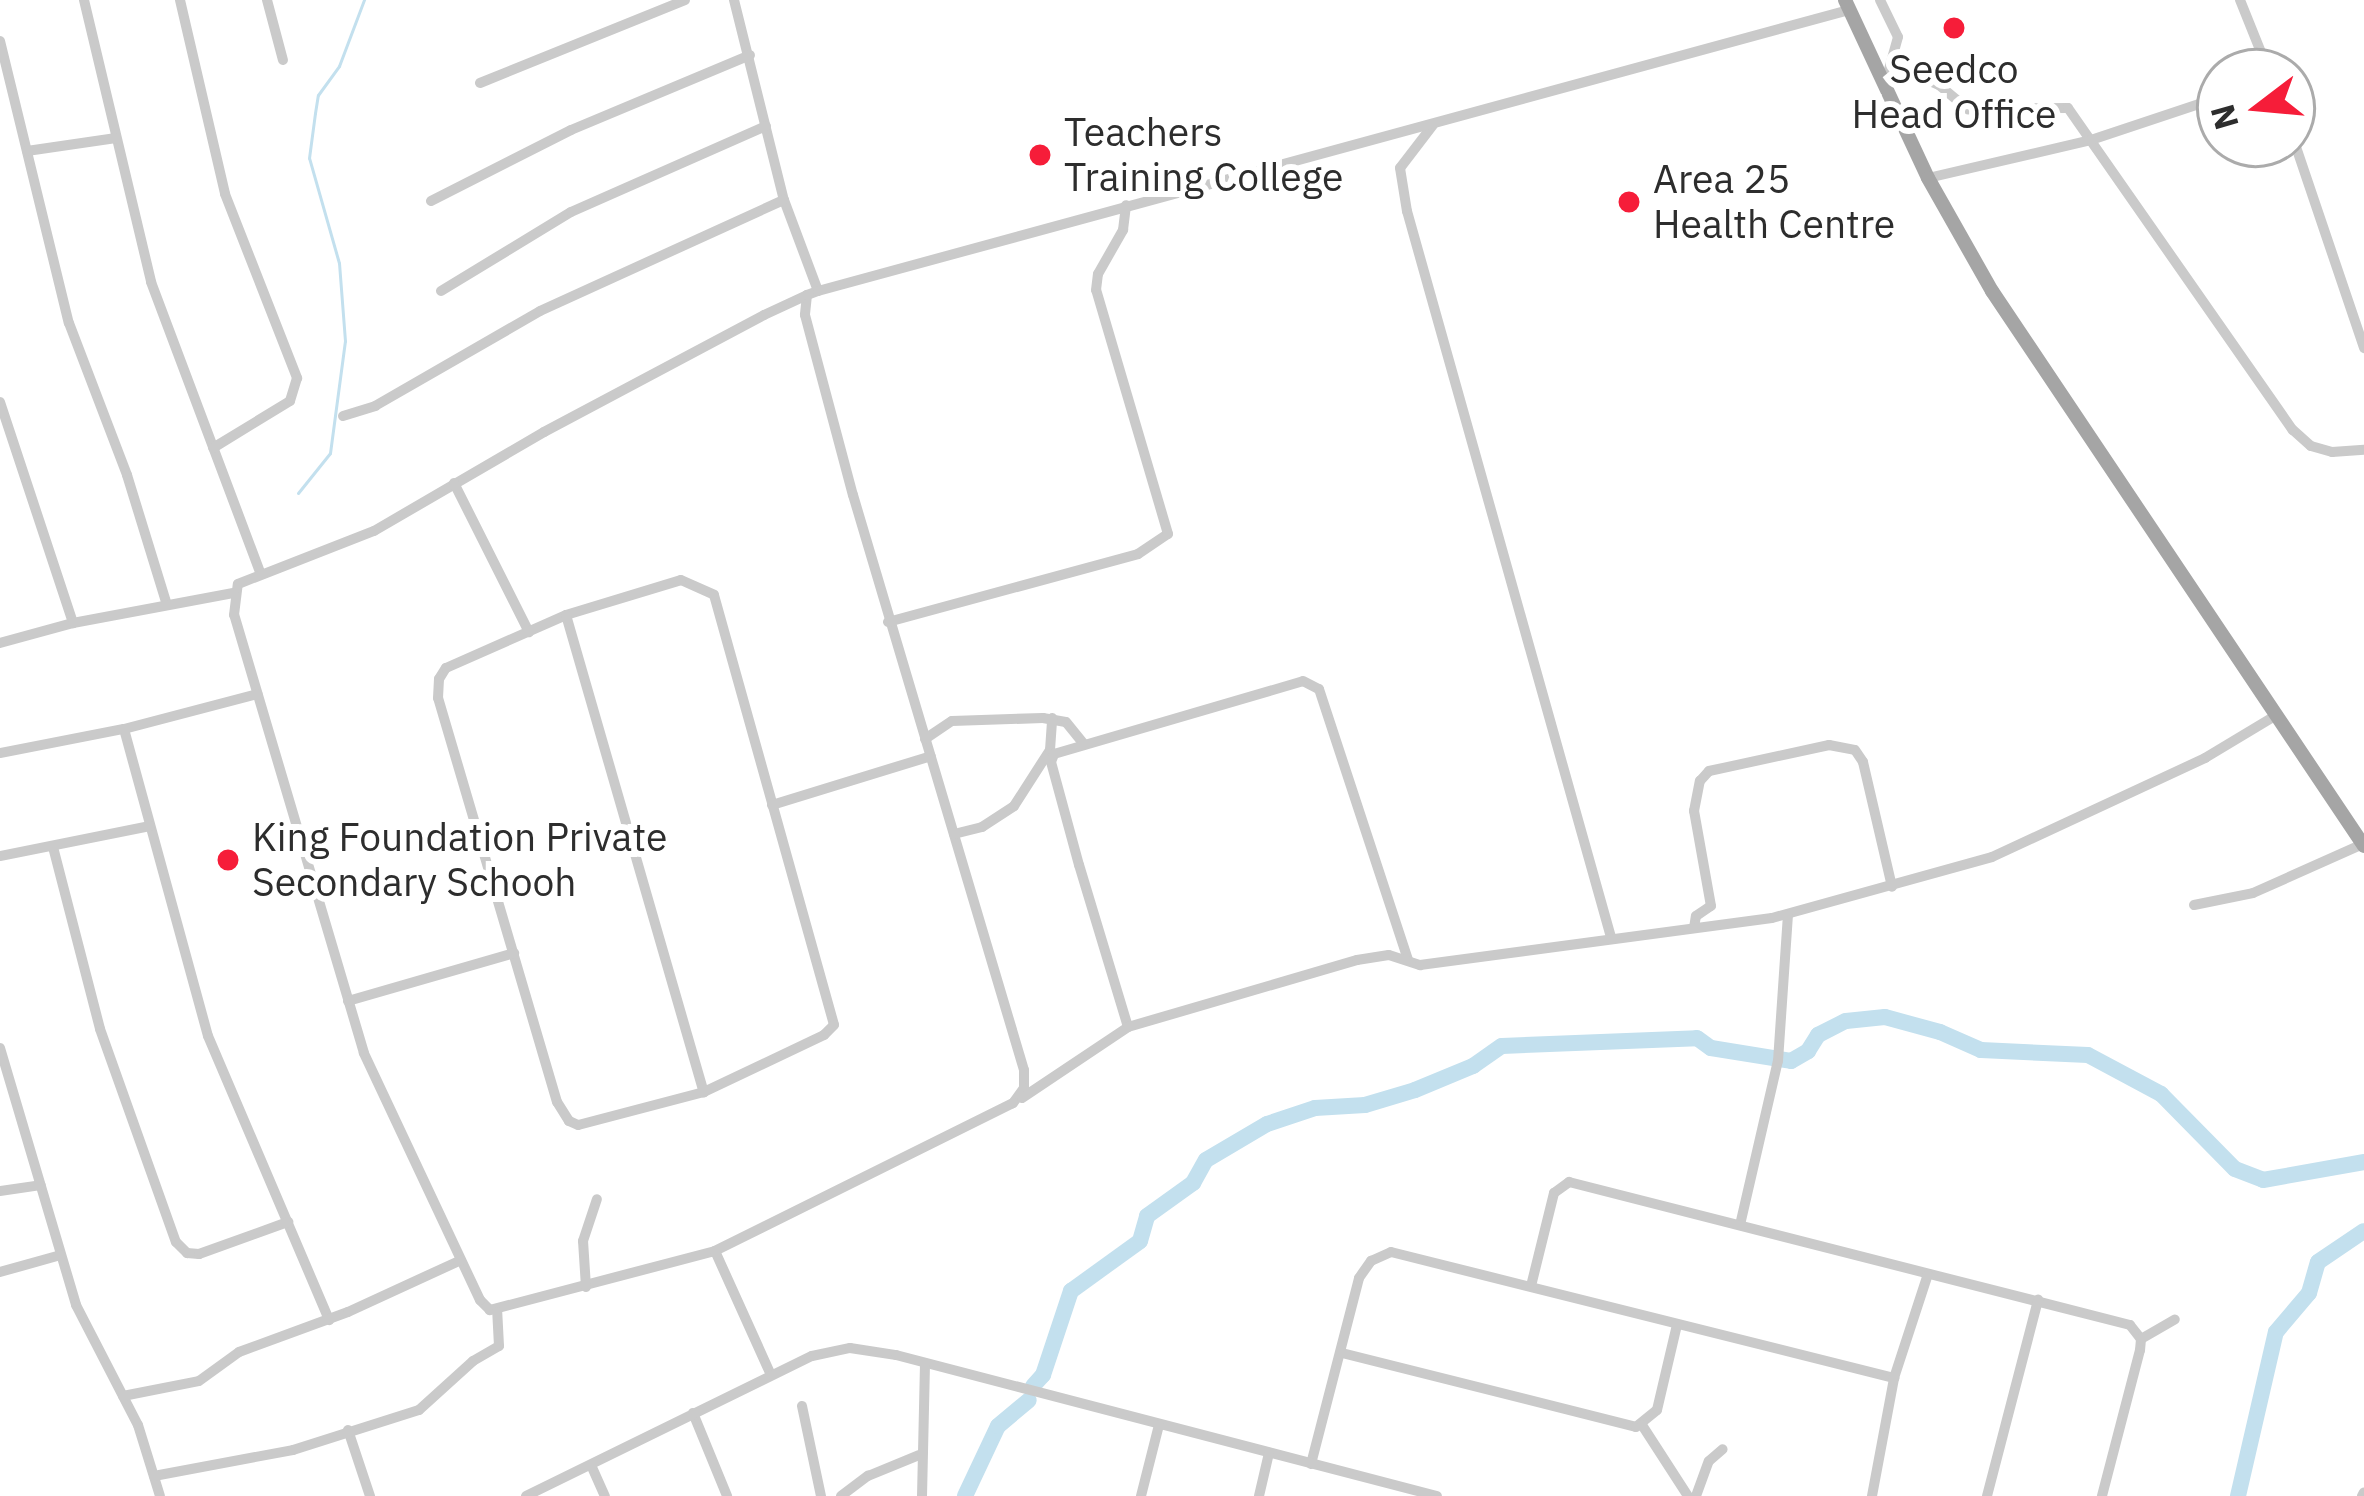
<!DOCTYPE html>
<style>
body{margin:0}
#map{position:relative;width:2364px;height:1496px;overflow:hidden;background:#fff;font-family:"IBM Plex Sans",sans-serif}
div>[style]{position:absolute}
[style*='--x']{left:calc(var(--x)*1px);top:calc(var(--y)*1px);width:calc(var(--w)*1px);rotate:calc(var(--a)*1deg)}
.stream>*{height:3px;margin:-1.5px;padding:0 1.5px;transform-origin:1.5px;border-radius:1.5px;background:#c3e0ee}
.river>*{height:16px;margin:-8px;padding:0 8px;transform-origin:8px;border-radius:8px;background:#c3e0ee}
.minor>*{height:10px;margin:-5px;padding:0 5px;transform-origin:5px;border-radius:5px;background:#cacaca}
.major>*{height:14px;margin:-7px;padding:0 7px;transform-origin:7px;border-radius:7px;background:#a5a5a5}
.dots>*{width:33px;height:33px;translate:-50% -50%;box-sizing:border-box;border:6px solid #fff;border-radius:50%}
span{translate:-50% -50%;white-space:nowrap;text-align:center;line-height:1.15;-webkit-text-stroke:12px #fff;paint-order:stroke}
.poi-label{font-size:39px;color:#2d2d2d}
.left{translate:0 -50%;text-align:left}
.north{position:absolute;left:2196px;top:48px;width:120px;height:120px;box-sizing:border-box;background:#fff;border:3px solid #ababab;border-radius:50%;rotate:254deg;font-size:33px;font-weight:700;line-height:48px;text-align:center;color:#2d2d2d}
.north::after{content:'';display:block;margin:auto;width:42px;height:54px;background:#f61d39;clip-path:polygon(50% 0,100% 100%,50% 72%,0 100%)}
</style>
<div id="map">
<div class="stream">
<i style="--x:298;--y:493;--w:51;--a:-51.3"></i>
<i style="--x:330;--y:453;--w:113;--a:-82.4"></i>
<i style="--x:345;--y:341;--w:78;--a:-94.4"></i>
<i style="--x:339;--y:263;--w:109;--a:-105.9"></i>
<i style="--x:309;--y:158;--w:45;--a:-82.4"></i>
<i style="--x:315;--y:113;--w:18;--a:-81"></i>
<i style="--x:318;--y:95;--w:36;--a:-54"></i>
<i style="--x:339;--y:66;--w:71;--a:-69.3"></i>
</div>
<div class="river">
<i style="--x:1033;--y:1386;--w:15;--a:-48"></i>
<i style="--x:1043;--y:1375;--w:89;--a:-71.6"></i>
<i style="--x:1071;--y:1291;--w:85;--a:-35.9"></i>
<i style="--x:1140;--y:1241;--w:26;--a:-74"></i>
<i style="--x:1147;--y:1216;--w:57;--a:-35.7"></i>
<i style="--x:1193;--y:1183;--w:26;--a:-61"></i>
<i style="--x:1206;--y:1160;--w:71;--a:-30.5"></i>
<i style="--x:1267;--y:1124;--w:51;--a:-18.4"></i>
<i style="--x:1315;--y:1108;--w:50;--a:-3.4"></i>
<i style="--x:1365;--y:1105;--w:52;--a:-16.7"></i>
<i style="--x:1415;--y:1090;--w:63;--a:-22.5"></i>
<i style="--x:1473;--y:1066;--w:35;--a:-35"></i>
<i style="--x:1502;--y:1046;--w:195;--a:-2.3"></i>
<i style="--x:1697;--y:1038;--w:17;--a:36"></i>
<i style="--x:1711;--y:1048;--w:81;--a:9.2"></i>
<i style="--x:1791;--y:1061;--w:20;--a:-30"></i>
<i style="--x:1808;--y:1051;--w:19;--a:-58"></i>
<i style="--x:1818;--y:1035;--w:31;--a:-27"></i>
<i style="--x:1846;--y:1021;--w:39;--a:-6"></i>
<i style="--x:1885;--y:1017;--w:57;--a:15.3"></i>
<i style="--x:1940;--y:1032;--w:45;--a:23.7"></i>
<i style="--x:1981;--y:1050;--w:107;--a:2.7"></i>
<i style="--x:2088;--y:1055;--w:83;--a:28.1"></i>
<i style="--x:2161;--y:1094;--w:105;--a:45.4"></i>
<i style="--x:2235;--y:1169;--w:30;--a:21"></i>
<i style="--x:2263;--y:1180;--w:103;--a:-10.1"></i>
<i style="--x:965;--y:1496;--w:77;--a:-64.8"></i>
<i style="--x:998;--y:1426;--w:40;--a:-40"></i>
<i style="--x:2238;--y:1496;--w:168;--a:-77"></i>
<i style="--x:2276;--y:1332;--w:51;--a:-49.8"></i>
<i style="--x:2309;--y:1293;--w:32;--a:-74"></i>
<i style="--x:2318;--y:1262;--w:55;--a:-34"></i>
</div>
<div class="minor">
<i style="--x:84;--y:0;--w:290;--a:76.6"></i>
<i style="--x:151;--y:282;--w:310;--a:69.4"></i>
<i style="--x:180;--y:0;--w:199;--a:76.9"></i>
<i style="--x:225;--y:194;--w:198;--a:68.6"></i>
<i style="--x:297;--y:378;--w:24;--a:107"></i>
<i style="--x:290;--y:401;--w:90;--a:148.6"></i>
<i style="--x:267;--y:0;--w:62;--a:75.1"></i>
<i style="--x:734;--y:0;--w:206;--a:76"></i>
<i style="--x:784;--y:200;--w:97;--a:69.5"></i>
<i style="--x:1880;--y:0;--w:41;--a:64.1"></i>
<i style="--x:1898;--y:37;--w:52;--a:105.6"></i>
<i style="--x:2240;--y:0;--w:78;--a:68.1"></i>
<i style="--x:0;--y:41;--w:290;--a:76.3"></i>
<i style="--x:69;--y:323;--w:163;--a:69.1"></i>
<i style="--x:127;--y:475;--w:136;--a:72.9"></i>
<i style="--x:1891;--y:64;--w:52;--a:23.6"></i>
<i style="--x:1939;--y:85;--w:38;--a:40"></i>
<i style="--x:1968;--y:109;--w:100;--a:-0.6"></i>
<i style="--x:2068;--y:108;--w:393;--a:55.1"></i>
<i style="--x:2293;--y:430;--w:24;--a:42"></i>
<i style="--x:2311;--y:446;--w:22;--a:16"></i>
<i style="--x:2332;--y:452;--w:32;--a:-4"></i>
<i style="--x:480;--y:83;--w:221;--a:-22"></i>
<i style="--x:1433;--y:125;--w:54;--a:127.5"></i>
<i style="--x:1400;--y:168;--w:44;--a:80.8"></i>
<i style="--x:1407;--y:211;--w:754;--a:74.31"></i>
<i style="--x:2292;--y:135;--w:225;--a:71.3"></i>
<i style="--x:27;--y:151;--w:90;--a:-8.3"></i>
<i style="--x:1928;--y:178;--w:167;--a:-13.1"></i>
<i style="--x:2091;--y:140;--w:136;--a:-18.4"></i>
<i style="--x:431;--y:201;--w:157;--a:-26.9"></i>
<i style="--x:571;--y:130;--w:194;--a:-22.7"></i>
<i style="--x:441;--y:291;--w:152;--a:-31.3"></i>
<i style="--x:571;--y:212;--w:213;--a:-23.8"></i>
<i style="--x:807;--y:295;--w:20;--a:96"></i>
<i style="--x:805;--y:315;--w:186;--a:75.1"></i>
<i style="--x:853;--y:495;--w:600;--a:73.44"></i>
<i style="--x:1024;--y:1070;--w:18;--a:90"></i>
<i style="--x:1024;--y:1088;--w:19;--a:126"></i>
<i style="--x:1013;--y:1103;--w:333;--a:153.6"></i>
<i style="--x:715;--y:1251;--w:233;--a:165.3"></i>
<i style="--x:490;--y:1310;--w:14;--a:-135"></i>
<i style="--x:480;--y:1300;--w:273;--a:-115.2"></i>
<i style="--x:364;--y:1053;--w:457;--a:-106.5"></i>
<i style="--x:234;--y:615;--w:31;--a:-83"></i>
<i style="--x:238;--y:584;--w:146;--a:-21.3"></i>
<i style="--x:374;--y:531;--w:197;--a:-30.2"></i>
<i style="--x:544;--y:432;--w:249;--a:-28"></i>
<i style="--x:764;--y:315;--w:47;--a:-24.9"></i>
<i style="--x:807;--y:295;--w:12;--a:-20"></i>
<i style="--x:818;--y:291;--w:1069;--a:-15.25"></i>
<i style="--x:0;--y:402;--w:233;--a:71.7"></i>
<i style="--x:343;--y:416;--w:34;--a:-17"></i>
<i style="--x:375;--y:406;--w:190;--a:-29.9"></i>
<i style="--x:540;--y:311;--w:268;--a:-24.5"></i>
<i style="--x:454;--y:483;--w:167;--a:63.3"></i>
<i style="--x:681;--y:580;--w:36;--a:24"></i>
<i style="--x:714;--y:595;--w:446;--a:74.4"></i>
<i style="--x:834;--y:1025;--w:14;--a:135"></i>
<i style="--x:824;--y:1035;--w:133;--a:154.6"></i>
<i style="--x:704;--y:1092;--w:130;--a:165.3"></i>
<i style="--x:578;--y:1125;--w:10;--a:-156"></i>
<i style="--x:569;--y:1121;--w:22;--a:-122"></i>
<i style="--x:557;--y:1102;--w:421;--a:-106.4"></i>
<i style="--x:438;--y:698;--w:19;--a:-87"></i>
<i style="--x:439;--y:679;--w:13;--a:-58"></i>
<i style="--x:446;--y:668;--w:131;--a:-23.8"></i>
<i style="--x:566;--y:615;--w:120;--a:-16.9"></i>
<i style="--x:566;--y:615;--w:497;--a:73.9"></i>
<i style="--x:888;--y:622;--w:259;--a:-15.2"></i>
<i style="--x:1138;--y:554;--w:36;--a:-34"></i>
<i style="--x:1168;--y:534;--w:254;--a:-106.4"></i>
<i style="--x:1096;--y:290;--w:16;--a:-83"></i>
<i style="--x:1098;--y:274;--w:51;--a:-60.4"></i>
<i style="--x:1123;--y:230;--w:25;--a:-83"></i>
<i style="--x:0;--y:643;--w:76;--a:-15.3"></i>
<i style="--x:73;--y:623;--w:163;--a:-10.6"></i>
<i style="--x:124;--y:729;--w:318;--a:74.7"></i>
<i style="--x:208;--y:1036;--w:309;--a:66.9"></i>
<i style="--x:925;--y:739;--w:32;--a:-34"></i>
<i style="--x:952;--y:721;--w:91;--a:-1.9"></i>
<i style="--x:1043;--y:718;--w:23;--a:10"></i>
<i style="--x:1066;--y:722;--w:28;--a:51"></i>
<i style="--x:0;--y:753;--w:126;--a:-11"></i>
<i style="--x:124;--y:729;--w:138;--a:-14.7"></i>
<i style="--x:772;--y:805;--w:166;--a:-17.1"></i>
<i style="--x:954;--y:834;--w:29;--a:-14"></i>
<i style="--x:982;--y:827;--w:38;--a:-33"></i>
<i style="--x:1014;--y:806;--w:67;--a:-57.3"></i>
<i style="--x:1050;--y:750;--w:32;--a:-86"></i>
<i style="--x:53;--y:847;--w:188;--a:75.5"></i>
<i style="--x:100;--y:1029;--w:226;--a:70.4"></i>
<i style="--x:176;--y:1242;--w:16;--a:45"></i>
<i style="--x:187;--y:1253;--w:12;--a:5"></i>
<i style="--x:199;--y:1254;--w:95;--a:-19.8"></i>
<i style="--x:0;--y:856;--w:153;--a:-11.3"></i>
<i style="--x:2194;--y:905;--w:60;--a:-11.5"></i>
<i style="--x:2253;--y:893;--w:120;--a:-24"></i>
<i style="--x:1694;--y:928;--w:12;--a:-81"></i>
<i style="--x:1696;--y:916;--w:18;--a:-34"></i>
<i style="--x:1711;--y:906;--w:97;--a:-100.1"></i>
<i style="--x:1694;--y:811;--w:31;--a:-79"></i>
<i style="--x:1700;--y:781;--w:13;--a:-48"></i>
<i style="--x:1709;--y:771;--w:123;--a:-12.2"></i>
<i style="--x:1829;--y:745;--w:26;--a:11"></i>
<i style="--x:1855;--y:750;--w:14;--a:56"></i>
<i style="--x:1863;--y:762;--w:128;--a:76.9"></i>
<i style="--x:348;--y:1001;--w:173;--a:-16.1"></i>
<i style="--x:1128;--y:1027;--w:169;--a:-106.8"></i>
<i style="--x:1079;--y:865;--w:107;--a:-105.2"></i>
<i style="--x:1051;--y:762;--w:9;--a:-69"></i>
<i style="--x:1054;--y:754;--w:259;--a:-16.3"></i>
<i style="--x:1303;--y:681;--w:18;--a:27"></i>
<i style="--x:1319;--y:689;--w:285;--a:71.8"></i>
<i style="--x:0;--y:1048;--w:268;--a:73.5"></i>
<i style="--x:76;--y:1305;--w:135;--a:62.7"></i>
<i style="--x:138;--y:1425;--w:74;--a:72.8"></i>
<i style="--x:1022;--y:1098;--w:128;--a:-33.8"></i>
<i style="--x:1128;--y:1027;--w:239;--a:-16.3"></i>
<i style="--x:1357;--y:960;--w:32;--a:-9"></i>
<i style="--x:1389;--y:955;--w:33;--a:18"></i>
<i style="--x:1420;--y:965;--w:355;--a:-7.6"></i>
<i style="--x:1772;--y:918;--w:228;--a:-15.5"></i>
<i style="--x:1992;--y:857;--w:235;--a:-24.9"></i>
<i style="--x:2205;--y:758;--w:82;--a:-31"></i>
<i style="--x:0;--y:1191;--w:41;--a:-8.3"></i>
<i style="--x:1740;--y:1225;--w:168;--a:-77"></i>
<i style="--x:1778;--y:1061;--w:146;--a:-86.1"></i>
<i style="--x:715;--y:1251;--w:136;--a:65.7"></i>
<i style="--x:0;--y:1272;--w:63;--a:-15.6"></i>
<i style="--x:1531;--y:1286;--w:96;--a:-76.1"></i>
<i style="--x:1554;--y:1193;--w:19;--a:-36"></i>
<i style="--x:1569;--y:1182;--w:579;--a:14.3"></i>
<i style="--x:2130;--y:1325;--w:18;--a:52"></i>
<i style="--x:2141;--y:1339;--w:11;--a:95"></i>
<i style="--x:2140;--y:1350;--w:151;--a:104.6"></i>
<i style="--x:586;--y:1287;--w:46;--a:-93.7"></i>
<i style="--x:583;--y:1241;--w:44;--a:-71.6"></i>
<i style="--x:2141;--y:1339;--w:39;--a:-30"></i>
<i style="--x:1342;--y:1353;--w:303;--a:14.1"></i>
<i style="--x:1636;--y:1427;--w:27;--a:-39"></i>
<i style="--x:1657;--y:1410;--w:87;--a:-76.8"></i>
<i style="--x:123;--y:1396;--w:77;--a:-11.2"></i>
<i style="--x:199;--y:1381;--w:49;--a:-35.9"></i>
<i style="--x:239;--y:1352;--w:116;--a:-20.2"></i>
<i style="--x:348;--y:1312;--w:124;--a:-24.7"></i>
<i style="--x:802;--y:1406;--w:92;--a:78.1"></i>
<i style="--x:693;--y:1413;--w:90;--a:67.7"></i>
<i style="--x:1642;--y:1425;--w:85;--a:57.1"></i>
<i style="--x:348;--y:1430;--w:70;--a:71.6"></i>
<i style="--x:1311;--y:1464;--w:192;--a:-75.5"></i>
<i style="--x:1359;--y:1278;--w:21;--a:-55"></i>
<i style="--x:1371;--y:1261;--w:22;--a:-24"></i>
<i style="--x:1391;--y:1252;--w:519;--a:14.06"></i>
<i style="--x:1894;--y:1378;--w:109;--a:-71.9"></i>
<i style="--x:591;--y:1465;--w:34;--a:66"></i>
<i style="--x:154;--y:1476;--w:141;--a:-10.6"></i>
<i style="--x:293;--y:1450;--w:132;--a:-17.6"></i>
<i style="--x:419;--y:1410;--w:73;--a:-42.2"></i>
<i style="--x:473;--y:1361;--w:30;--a:-30"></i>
<i style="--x:499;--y:1346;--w:34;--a:-93"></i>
<i style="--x:526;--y:1496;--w:318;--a:-26.1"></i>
<i style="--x:812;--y:1356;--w:39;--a:-12"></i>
<i style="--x:850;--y:1348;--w:47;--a:8.7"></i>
<i style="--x:896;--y:1355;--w:559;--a:14.61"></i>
<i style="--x:841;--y:1496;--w:34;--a:-37"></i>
<i style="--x:868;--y:1476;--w:55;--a:-22.4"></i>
<i style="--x:922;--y:1496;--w:133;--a:-88.7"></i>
<i style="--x:1141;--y:1496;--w:73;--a:-75.8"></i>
<i style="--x:1259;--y:1496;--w:44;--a:-76.9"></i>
<i style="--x:1696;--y:1496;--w:37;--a:-70"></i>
<i style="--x:1709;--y:1461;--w:18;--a:-41"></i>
<i style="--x:1872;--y:1496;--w:120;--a:-79.4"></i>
<i style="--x:1987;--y:1496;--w:203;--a:-75.4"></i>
<i style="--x:2362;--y:1496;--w:4;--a:-63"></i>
</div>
<div class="major">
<i style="--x:1845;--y:0;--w:196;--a:65"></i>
<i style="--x:1928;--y:178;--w:130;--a:60.5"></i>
<i style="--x:1992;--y:291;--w:668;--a:56.17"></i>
</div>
<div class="dots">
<i style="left:1954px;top:28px;background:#f61d39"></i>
<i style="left:1040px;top:155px;background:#f61d39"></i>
<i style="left:1629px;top:202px;background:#f61d39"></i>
<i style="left:228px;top:860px;background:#f61d39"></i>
</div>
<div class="poi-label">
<span style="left:1954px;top:92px">Seedco<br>Head Office</span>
<span class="left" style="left:1064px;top:155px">Teachers<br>Training College</span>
<span class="left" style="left:1653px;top:202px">Area 25<br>Health Centre</span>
<span class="left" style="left:252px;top:860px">King Foundation Private<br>Secondary Schooh</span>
</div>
<div class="north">N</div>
</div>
